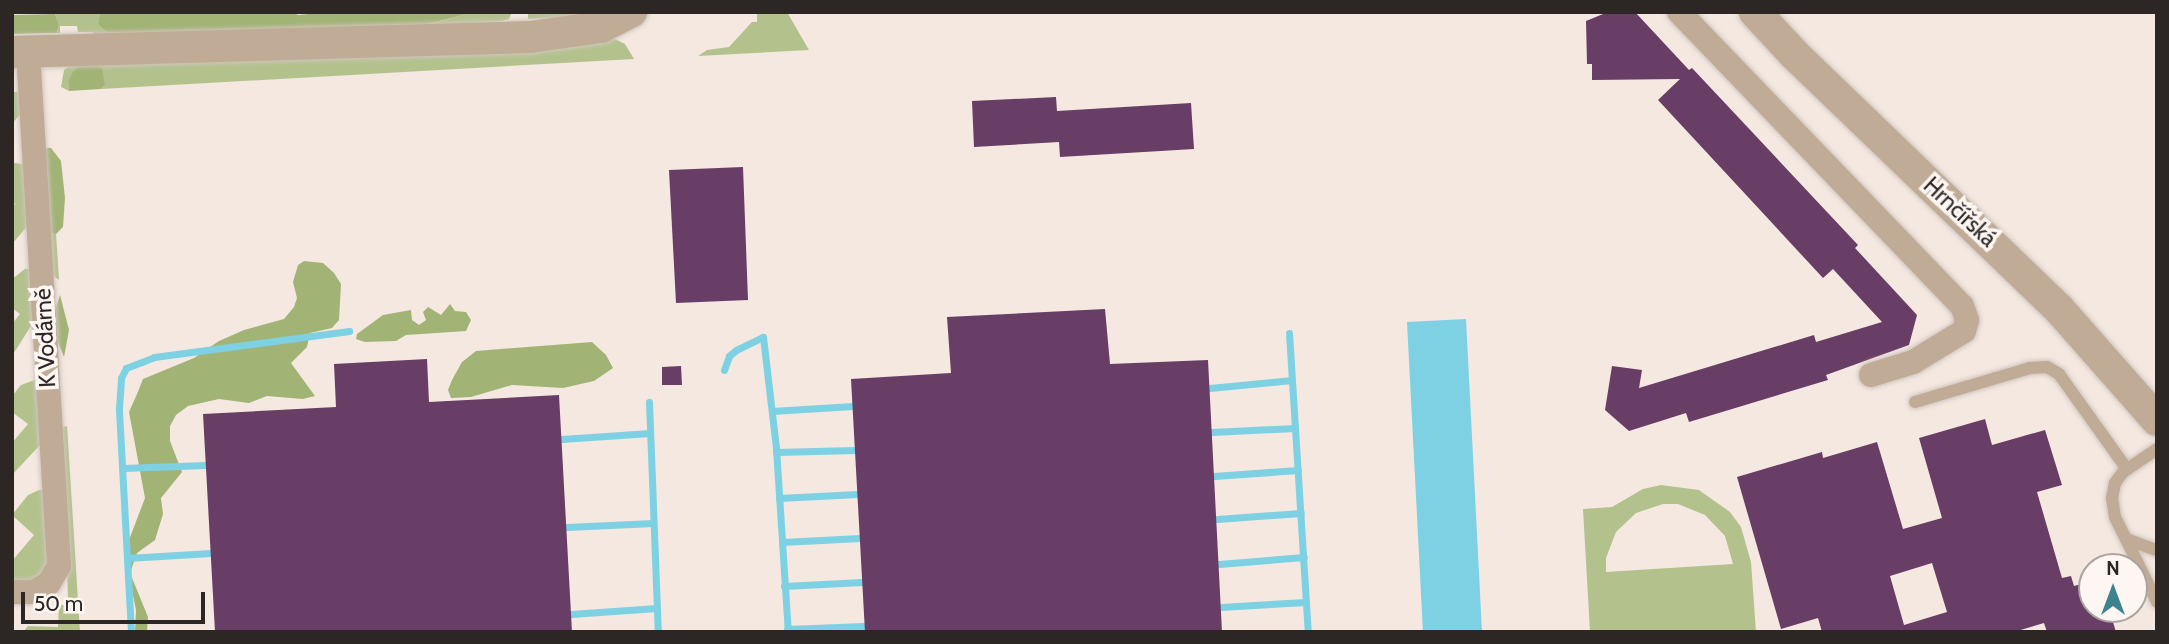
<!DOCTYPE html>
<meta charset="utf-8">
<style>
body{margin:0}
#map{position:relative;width:2169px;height:644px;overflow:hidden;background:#f4e8e0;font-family:Cabin,sans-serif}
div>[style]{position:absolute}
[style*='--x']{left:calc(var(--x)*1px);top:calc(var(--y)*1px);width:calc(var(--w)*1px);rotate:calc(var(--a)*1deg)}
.green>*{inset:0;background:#b3c28d}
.forest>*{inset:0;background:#a2b376}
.water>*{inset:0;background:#7dd1e3}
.stream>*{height:7px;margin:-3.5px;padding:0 3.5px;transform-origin:3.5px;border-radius:3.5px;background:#7dd1e3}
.building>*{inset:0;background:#683d66}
.roads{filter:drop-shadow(0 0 2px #d0c5be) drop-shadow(0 0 2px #d0c5be)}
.service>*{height:12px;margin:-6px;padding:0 6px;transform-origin:6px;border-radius:6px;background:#c0ac96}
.minor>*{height:24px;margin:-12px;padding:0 12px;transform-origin:12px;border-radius:12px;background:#c0ac96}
.tertiary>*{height:32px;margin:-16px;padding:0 16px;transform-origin:16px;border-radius:16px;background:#c0ac96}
span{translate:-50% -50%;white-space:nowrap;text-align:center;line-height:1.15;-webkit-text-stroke:7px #fef6f2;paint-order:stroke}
.street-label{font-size:23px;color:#2c2725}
.frame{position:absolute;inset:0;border:14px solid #2c2725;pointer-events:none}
.north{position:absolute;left:2078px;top:553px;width:70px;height:70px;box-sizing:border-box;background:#fef6f2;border:2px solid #aaa3a0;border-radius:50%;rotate:0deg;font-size:19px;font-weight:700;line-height:28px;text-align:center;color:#2c2725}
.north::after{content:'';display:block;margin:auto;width:24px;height:32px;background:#3d828f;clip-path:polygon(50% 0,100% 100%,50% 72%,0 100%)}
.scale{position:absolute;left:21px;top:592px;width:184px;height:32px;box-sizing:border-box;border:4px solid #2c2725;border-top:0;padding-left:9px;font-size:21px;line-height:24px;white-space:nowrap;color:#2c2725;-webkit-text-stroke:5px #fef6f2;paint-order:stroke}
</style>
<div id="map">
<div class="green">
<i style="clip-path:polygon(100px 12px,98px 24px,127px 37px,93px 38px,93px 32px,78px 32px,77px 26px,60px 26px,60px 33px,57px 33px,59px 24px,55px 14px)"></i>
<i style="clip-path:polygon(474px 12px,512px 12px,509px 19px,501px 21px,417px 27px)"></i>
<i style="clip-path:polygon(528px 12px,596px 12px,573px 17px,528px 19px)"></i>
<i style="clip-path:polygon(757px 12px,787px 12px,809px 50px,698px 56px,707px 50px,729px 47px,752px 22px,757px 22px)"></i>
<i style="clip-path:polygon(611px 37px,625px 44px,634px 59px,101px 89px,105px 85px,79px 65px,68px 81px,69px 91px,61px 87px,64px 70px,69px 66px)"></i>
<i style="clip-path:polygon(12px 92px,18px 92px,21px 113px,12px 124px)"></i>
<i style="clip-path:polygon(16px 163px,26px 165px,30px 223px,12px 244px,12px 208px,15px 204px,12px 202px,12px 164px)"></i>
<i style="clip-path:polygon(48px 233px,56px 234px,59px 280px,50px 273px)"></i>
<i style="clip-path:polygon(25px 269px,33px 269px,36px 318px,12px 356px,12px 324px,20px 314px,12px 308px,12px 279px)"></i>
<i style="clip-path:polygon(40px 378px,41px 444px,12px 475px,12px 443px,28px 424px,12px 412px,12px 396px,21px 385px)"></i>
<i style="clip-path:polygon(67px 426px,80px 632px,23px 632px,28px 626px,58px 627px,59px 605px,64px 605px,64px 600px,68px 599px,63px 427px)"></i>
<i style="clip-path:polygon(evenodd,1661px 485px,1699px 490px,1730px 512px,1741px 527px,1751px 562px,1756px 632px,1590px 632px,1583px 509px,1612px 507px,1643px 489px,1661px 485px,1663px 504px,1678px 504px,1705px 515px,1725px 536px,1733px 564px,1606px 572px,1606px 558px,1616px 532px,1636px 513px,1663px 504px)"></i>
<i style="clip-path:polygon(39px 490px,47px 490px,46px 571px,30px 582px,12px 582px,12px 561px,34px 535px,12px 515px,28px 495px)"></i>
</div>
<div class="forest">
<i style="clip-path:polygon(100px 12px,288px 12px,299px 15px,325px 12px,474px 12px,416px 27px,127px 37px,106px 31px,98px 24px)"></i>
<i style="clip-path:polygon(55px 14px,59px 24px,57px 33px,12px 34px,12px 15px)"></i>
<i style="clip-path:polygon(93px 64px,102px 69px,105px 85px,101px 89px,69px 91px,68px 81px,73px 72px,79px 65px)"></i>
<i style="clip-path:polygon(45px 148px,51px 148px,61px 161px,65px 198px,63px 227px,56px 234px,48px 233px)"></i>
<i style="clip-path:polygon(304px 261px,323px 263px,334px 273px,341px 284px,339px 320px,332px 328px,310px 333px,307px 347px,291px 363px,315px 396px,303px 399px,267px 396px,249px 403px,219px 399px,188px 406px,176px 415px,170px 426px,170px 441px,182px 472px,161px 498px,163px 514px,155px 540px,137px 553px,130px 573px,148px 617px,147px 632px,135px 632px,136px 610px,130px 581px,129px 540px,145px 498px,129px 412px,137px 394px,143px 379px,194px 358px,219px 341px,244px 330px,284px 319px,294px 307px,297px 298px,293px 282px,298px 265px)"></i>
<i style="clip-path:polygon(60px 295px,69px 330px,64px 357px,57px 340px,55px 311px)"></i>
<i style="clip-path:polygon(450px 304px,455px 311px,466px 312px,471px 320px,466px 331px,406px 335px,396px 341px,365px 342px,356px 339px,357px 334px,383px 315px,411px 310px,412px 320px,419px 325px,426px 320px,423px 312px,428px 307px,441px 315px)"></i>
<i style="clip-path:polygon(592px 342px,606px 355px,613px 368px,594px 381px,563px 388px,512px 385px,471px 397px,451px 398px,448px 390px,452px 380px,462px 362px,476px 351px)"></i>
</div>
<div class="water">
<i style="clip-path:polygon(1466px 319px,1482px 632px,1423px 632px,1407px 322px)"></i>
</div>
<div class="stream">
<i style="--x:1289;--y:333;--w:300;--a:86.4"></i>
<i style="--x:724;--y:370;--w:15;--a:-70"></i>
<i style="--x:729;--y:356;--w:9;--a:-41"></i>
<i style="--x:736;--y:350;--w:30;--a:-26"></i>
<i style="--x:763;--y:337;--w:112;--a:83.3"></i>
<i style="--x:776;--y:448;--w:184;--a:86.3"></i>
<i style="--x:1210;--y:388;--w:82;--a:-5.6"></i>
<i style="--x:649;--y:402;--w:230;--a:87.8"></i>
<i style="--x:772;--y:411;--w:81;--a:-3.5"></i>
<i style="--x:1212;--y:432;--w:83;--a:-2.8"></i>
<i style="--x:562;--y:439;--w:88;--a:-3.9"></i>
<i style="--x:776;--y:452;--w:79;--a:-1.5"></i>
<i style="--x:122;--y:468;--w:84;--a:-2"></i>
<i style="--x:1214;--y:476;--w:84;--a:-4.1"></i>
<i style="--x:779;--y:498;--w:79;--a:-2.9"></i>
<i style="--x:1217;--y:519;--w:84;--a:-4.1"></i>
<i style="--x:567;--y:527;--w:86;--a:-2.7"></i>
<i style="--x:782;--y:542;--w:78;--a:-2.9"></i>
<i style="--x:127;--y:558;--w:84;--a:-3.4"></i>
<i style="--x:1219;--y:564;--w:85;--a:-4.7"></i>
<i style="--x:784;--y:586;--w:78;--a:-2.9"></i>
<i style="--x:1221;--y:607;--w:85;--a:-3.4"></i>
<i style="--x:571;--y:614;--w:86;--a:-4"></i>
<i style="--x:787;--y:629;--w:77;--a:-2.2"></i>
<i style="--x:131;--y:632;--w:224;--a:-93.1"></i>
<i style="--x:119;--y:408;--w:30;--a:-86"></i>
<i style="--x:121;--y:378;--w:11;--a:-63"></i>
<i style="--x:126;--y:368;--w:30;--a:-21"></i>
<i style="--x:154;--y:357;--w:197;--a:-7.6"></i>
</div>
<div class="building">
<i style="clip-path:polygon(1608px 12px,1635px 12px,1689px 70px,1692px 68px,1858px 245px,1855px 248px,1917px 315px,1909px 345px,1826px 375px,1828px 380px,1689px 422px,1686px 413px,1629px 431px,1605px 410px,1612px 366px,1642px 370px,1639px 388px,1814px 335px,1816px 342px,1882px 322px,1833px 269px,1823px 278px,1658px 100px,1680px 79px,1592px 80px,1592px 64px,1587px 64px,1586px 21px)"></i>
<i style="clip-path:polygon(1056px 97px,1057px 111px,1191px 103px,1194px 149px,1060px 157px,1059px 142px,974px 147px,972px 101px)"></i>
<i style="clip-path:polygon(743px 167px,748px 300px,676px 303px,669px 170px)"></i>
<i style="clip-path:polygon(1105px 309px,1110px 364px,1208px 360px,1222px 632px,865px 632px,851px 379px,951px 373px,947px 317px)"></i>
<i style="clip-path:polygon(427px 359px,429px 402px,559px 395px,572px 632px,215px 632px,203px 414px,336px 407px,334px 364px)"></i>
<i style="clip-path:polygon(681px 366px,682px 385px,662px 385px,662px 367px)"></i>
<i style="clip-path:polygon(evenodd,1985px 419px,1992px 445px,2045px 430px,2062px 485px,2037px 492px,2062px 578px,2071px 576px,2074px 586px,2092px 581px,2092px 609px,2109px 609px,2116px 632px,2047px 632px,2044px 623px,2014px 632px,1822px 632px,1818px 618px,1781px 629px,1737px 477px,1822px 452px,1823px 458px,1877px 442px,1903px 529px,1942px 518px,1919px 438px,1985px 419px,1932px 563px,1947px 612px,1904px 625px,1890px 576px,1932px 563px)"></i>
</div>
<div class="roads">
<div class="service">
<i style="--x:1915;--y:402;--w:120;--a:-16.5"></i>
<i style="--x:2030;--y:368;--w:17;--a:-3"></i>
<i style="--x:2047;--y:367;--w:14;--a:30"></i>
<i style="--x:2059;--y:374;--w:117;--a:54.4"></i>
<i style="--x:2157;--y:449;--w:41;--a:145.9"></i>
<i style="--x:2123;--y:472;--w:14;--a:126"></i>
<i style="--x:2115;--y:483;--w:15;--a:101"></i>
<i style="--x:2112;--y:498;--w:19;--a:81"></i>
<i style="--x:2115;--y:517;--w:95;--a:63.7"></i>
<i style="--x:2126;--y:539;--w:33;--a:20"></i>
</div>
<div class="minor">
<i style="--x:1679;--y:12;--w:408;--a:46.1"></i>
<i style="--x:1962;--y:306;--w:15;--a:70"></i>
<i style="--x:1967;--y:320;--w:11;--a:105"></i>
<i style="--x:1964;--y:331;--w:60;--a:148.7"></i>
<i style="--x:1913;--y:362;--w:44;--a:162.8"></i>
<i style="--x:12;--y:592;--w:22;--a:0"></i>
<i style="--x:34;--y:592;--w:17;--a:-31"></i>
<i style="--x:49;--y:583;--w:20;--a:-60"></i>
<i style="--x:59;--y:566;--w:515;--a:-93.45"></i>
</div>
<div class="tertiary">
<i style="--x:1755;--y:12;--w:57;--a:47.1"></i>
<i style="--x:1794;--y:54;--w:368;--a:43.9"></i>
<i style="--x:2059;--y:309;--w:148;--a:48.6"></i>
<i style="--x:12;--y:52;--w:518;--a:-1.66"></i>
<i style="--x:530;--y:37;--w:72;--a:-8"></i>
<i style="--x:601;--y:27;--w:34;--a:-27"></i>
</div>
</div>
<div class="street-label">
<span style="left:1960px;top:212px;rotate:43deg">Hrnčířská</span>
<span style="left:45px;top:338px;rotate:-93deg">K Vodárně</span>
</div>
<div class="frame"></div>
<div class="north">N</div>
<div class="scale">50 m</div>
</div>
